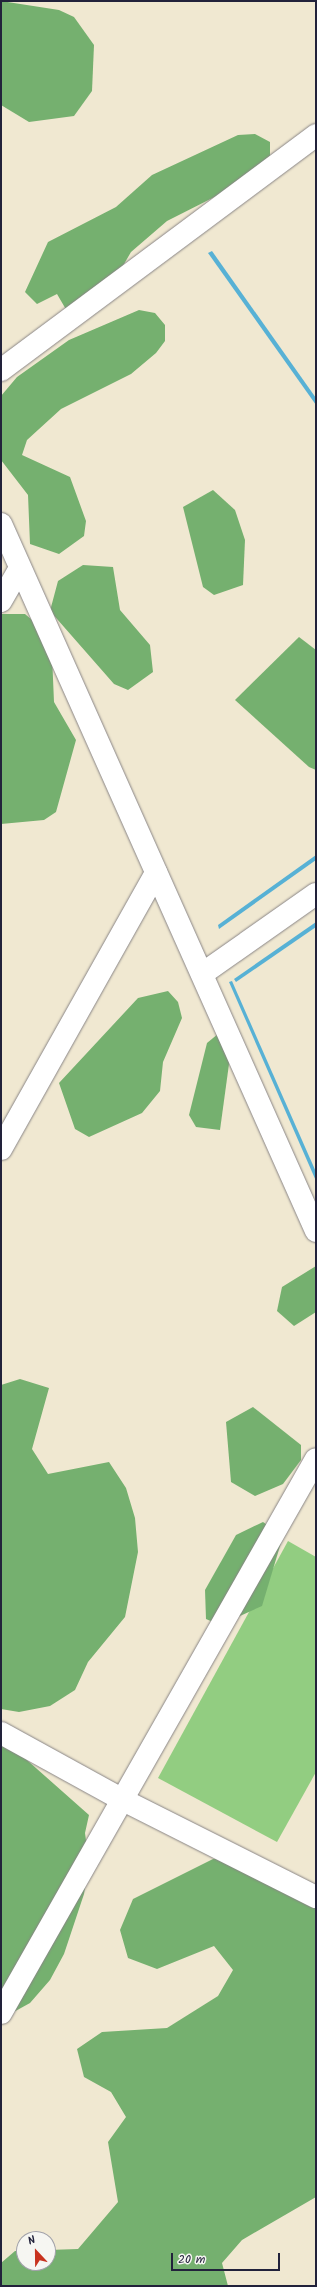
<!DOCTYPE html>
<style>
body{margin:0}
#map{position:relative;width:317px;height:2287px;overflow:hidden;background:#f0e8d1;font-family:Kalam,sans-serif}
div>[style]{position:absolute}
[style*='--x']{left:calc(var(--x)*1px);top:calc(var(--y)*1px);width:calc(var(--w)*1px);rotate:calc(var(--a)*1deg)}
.green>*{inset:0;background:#92cd81}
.forest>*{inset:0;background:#75b06f}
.water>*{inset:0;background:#57b1d5}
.roads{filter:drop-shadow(0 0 1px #898586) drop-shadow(0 0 1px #898586)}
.minor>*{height:22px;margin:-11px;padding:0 11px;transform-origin:11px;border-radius:11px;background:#fff}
span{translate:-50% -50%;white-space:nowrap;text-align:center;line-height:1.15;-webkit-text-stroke:3.5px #f6f6f2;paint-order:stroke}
.frame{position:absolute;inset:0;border:2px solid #22223b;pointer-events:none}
.north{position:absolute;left:16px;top:2231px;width:40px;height:40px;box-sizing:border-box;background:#f6f6f2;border:1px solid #a1a1a9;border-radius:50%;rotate:338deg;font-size:11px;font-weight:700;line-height:16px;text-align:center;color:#22223b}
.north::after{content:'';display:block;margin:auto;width:14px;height:18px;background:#c8321e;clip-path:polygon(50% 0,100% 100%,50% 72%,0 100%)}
.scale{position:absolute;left:171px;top:2253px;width:109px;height:18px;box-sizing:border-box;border:2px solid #22223b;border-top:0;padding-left:5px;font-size:12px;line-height:14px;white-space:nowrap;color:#22223b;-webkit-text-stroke:3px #f6f6f2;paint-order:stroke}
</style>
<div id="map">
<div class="green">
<i style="clip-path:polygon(288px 1541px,316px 1557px,316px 1772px,277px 1842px,158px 1778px)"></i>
</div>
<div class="forest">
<i style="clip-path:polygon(1px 1px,59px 10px,74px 17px,94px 45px,92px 91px,74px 116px,29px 122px,1px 105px)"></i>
<i style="clip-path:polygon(255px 134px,270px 142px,270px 158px,254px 177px,167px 221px,131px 252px,95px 314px,71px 318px,57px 294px,37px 304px,25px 292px,48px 242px,116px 207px,152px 175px,238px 135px)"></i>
<i style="clip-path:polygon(139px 310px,155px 313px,165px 325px,165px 341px,156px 353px,131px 374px,61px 409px,27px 440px,22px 455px,70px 477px,86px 521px,84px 536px,59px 554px,30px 544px,28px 495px,1px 460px,1px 396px,17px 377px,69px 340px)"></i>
<i style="clip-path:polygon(213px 490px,235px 510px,245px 540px,243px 585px,214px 595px,203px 587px,183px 507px)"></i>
<i style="clip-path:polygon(83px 565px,113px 567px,120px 610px,150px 645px,153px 672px,128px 690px,114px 684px,50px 611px,58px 581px)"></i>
<i style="clip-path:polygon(1px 614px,25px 614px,38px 625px,52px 655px,54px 702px,76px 740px,56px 812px,44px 820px,1px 824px)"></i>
<i style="clip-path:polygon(299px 637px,316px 650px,316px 770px,309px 767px,235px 700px)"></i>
<i style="clip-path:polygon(168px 991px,178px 1002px,182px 1018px,163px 1062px,160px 1091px,142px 1113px,89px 1137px,75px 1129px,59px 1083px,138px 998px)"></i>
<i style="clip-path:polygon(224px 1029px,232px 1042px,220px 1130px,196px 1127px,189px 1115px,207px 1043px)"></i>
<i style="clip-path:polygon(316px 1266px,316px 1312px,294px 1326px,277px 1311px,282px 1287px)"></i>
<i style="clip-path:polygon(20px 1379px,49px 1388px,32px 1449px,48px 1474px,109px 1462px,126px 1488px,135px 1518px,138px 1552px,125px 1617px,88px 1662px,75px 1690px,50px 1706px,19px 1712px,1px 1709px,1px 1385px)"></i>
<i style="clip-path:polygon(253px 1407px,301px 1445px,301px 1460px,283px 1484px,255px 1496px,231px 1482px,226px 1422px)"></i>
<i style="clip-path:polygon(263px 1522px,283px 1536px,262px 1606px,220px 1625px,206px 1619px,205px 1590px,236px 1535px)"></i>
<i style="clip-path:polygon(1px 1742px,19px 1753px,89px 1815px,85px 1833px,89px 1863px,84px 1894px,64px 1954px,50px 1980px,30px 2003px,1px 2019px)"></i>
<i style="clip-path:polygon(243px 1858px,271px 1871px,316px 1909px,316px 2197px,242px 2240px,222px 2263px,228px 2286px,1px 2286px,1px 2263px,15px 2251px,24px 2251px,24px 2263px,48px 2263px,48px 2250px,78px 2249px,118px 2202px,108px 2142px,126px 2117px,111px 2092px,84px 2077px,77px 2049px,102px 2032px,167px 2028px,218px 1996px,233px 1970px,214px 1946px,157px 1969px,128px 1958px,120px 1930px,133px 1899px,213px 1859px)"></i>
</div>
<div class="water">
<i style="clip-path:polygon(212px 251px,316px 398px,316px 405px,208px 253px)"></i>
<i style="clip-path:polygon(316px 855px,316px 860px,219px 929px,218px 925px)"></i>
<i style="clip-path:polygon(316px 922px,316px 927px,236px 982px,234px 979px)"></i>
<i style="clip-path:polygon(232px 981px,316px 1172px,316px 1181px,229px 982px)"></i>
</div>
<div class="roads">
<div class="minor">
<i style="--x:1;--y:370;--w:393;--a:-36.7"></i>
<i style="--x:1;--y:524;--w:774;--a:65.98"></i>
<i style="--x:1;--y:601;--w:38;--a:-60"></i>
<i style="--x:202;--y:974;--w:139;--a:-35.1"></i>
<i style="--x:1;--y:1149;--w:317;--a:-60.7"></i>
<i style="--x:1;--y:1733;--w:139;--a:28.8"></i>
<i style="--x:123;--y:1800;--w:216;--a:26.7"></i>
<i style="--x:1;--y:2013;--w:637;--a:-60.38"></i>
</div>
</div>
<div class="frame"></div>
<div class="north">N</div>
<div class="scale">20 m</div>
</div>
